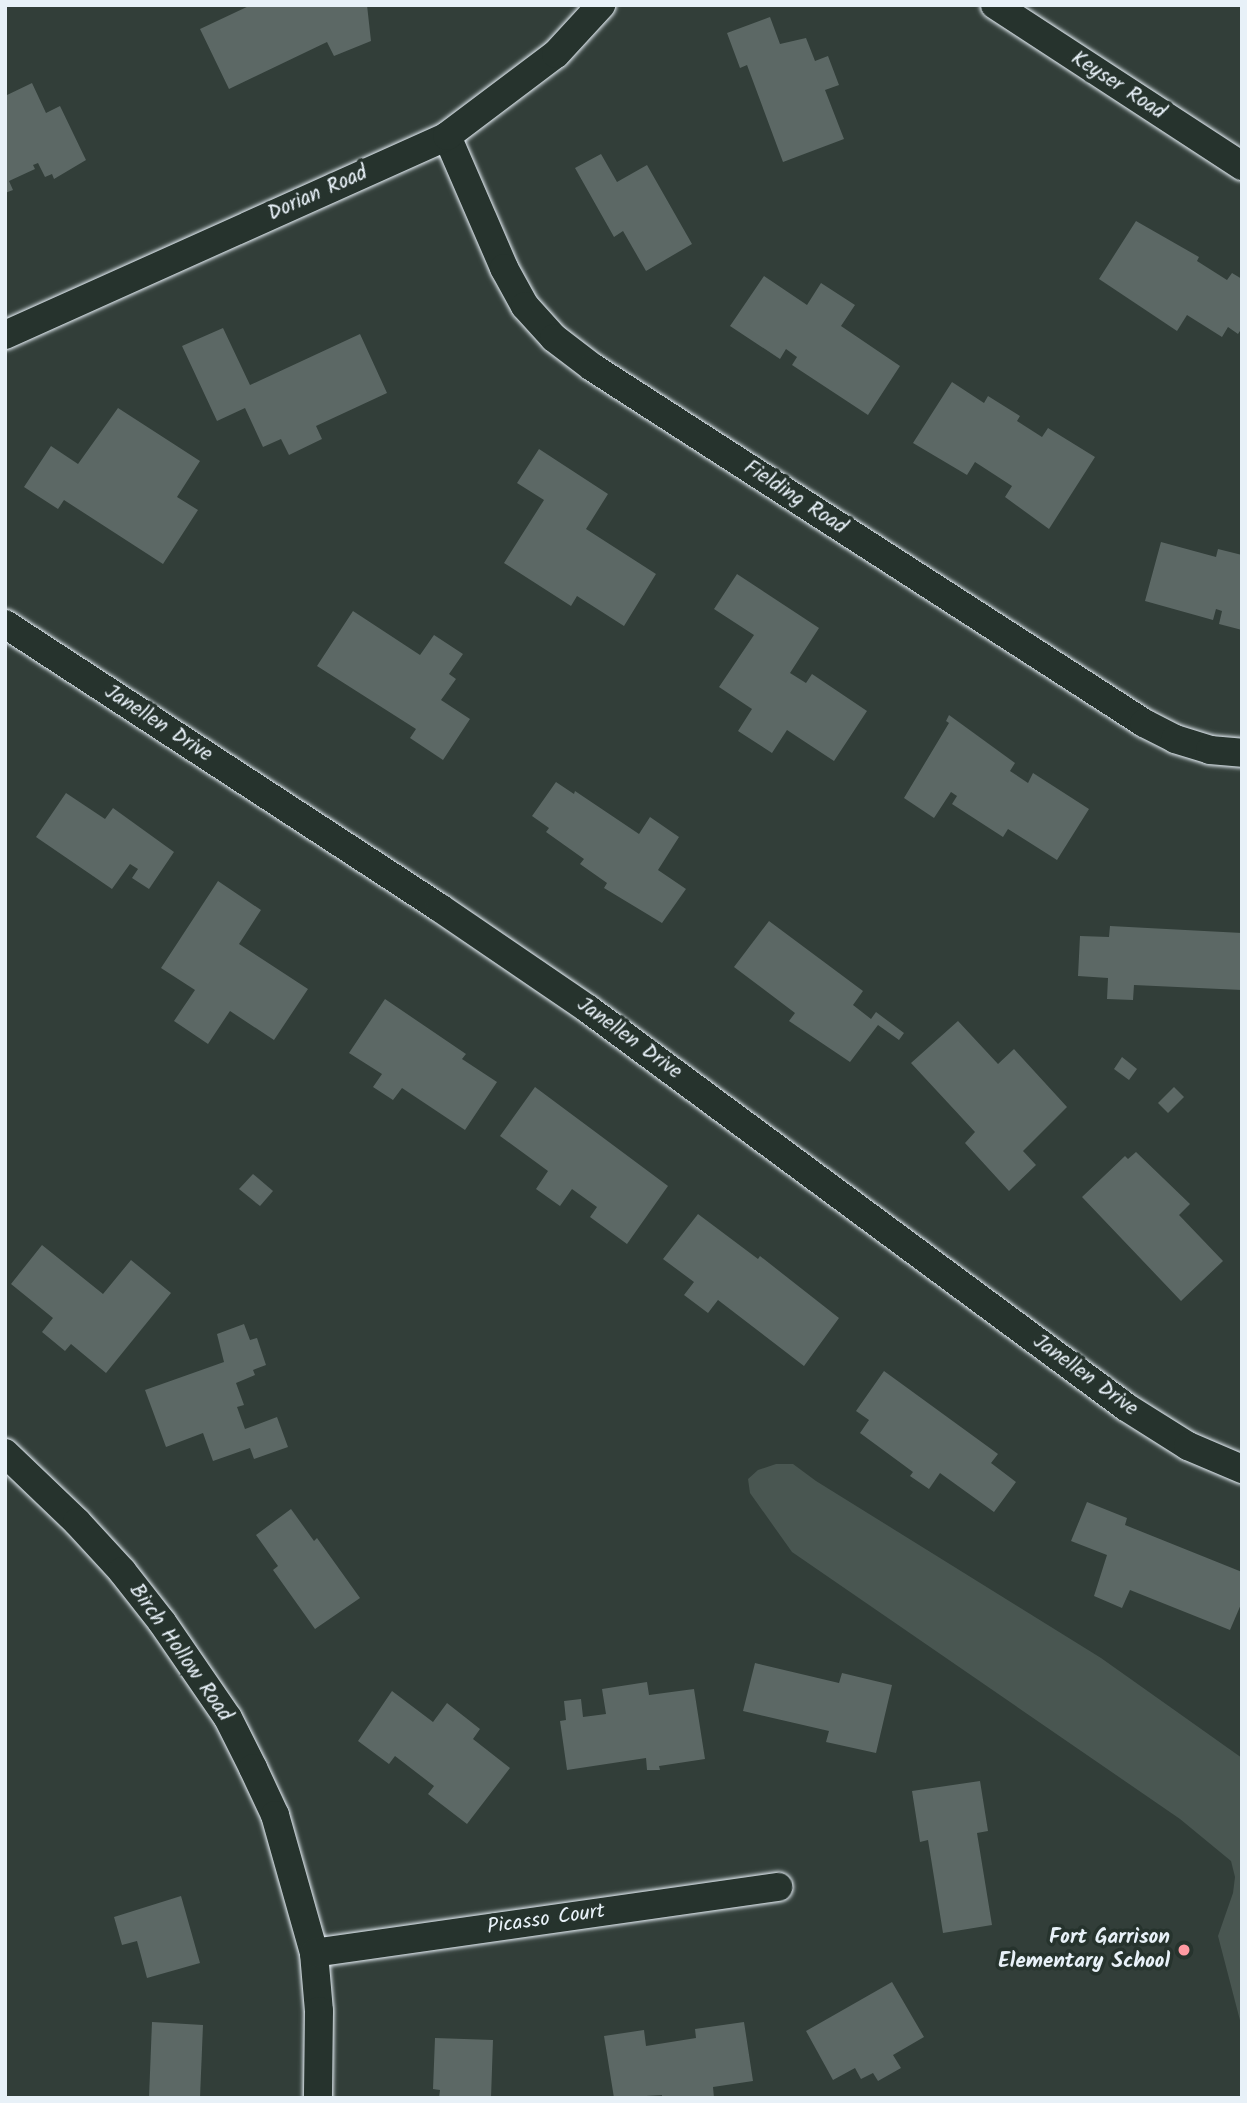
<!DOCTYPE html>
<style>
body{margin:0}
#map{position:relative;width:1247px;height:2103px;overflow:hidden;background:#323e39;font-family:Kalam,sans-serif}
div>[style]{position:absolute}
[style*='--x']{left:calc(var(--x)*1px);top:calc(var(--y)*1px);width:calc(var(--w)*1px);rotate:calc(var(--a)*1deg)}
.green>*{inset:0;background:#495651}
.building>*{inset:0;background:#5c6865}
.roads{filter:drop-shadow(0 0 2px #e8f1f8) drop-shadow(0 0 2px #e8f1f8)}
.minor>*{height:28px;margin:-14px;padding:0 14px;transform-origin:14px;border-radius:14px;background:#26332d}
.dots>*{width:19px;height:19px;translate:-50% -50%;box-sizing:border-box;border:4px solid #26332d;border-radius:50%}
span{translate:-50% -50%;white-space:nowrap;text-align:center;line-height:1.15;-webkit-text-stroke:7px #26332d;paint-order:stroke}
.street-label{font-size:21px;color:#e8f1f8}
.poi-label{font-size:21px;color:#e8f1f8;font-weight:700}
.right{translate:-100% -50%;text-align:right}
.frame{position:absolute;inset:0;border:7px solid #e8f1f8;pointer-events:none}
</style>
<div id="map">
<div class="green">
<i style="clip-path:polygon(776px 1464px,793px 1464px,816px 1481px,1101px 1658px,1242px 1758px,1242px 2028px,1218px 1936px,1233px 1893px,1235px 1877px,1231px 1861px,1180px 1819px,792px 1552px,750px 1493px,748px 1479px,758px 1470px)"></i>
</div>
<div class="building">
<i style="clip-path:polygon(251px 5px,367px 5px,371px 41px,334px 56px,327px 42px,229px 89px,200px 29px)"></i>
<i style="clip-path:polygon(770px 17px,780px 44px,806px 38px,815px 61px,828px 56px,839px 85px,825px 90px,844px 139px,783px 162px,747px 65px,740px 68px,727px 33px)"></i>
<i style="clip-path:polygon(32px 83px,46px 113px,60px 106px,86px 160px,54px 179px,52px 174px,45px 177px,38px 163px,33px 165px,35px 169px,9px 181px,13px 190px,5px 193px,5px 96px)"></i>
<i style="clip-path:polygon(601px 154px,617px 182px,647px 165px,692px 244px,646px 271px,623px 231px,614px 237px,575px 168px)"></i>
<i style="clip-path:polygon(1136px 221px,1199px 257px,1197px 261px,1227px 280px,1232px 273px,1242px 279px,1242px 328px,1238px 334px,1228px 327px,1222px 337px,1187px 315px,1177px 331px,1099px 279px)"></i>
<i style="clip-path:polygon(764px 276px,807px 305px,821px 283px,855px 305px,841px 326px,900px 366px,868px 415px,792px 365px,797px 357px,786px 349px,780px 359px,730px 326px)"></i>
<i style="clip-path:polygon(223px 328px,250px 385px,360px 334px,387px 393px,316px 426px,322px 439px,289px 455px,281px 439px,263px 447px,245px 408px,217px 421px,182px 346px)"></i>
<i style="clip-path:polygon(952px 382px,984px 403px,988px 396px,1020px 416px,1017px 421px,1042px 437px,1048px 428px,1095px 457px,1049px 529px,1005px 497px,1012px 486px,975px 462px,967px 475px,913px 443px)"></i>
<i style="clip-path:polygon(118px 408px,200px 461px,177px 497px,198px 510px,163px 564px,64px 500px,58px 509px,24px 487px,51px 446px,78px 464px)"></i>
<i style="clip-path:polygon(539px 449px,608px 494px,586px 529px,656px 574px,624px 626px,577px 596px,571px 606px,504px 563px,544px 500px,517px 483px)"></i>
<i style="clip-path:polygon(1161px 542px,1216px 557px,1218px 549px,1242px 555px,1242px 630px,1219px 624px,1222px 611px,1216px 609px,1213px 620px,1145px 601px)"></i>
<i style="clip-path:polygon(737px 574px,819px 628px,790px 673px,806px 683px,812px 674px,867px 711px,834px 761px,787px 730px,772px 753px,738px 731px,752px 709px,719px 687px,754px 635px,714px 609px)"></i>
<i style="clip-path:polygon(353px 611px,420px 655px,434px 635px,463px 654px,449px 674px,456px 679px,441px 700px,470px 719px,443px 760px,410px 738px,416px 729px,317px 666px)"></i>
<i style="clip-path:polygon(949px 715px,1015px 763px,1010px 771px,1028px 783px,1033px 773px,1089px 809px,1057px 860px,1008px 829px,1003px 837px,952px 804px,957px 796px,951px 792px,934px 818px,904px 798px,949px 723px,946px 721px)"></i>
<i style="clip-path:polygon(556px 782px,574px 794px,575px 791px,639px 834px,650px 817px,679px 837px,658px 870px,686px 889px,662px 923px,604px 888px,607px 883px,580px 864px,584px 859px,546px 832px,549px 828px,532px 816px)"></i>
<i style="clip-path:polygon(66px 793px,105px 819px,113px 808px,174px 852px,149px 889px,132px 878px,138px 869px,130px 864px,112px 889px,36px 837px)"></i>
<i style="clip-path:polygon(218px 881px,261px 910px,239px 944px,308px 989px,274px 1040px,230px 1011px,208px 1044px,174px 1021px,195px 990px,161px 968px)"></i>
<i style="clip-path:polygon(769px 921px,863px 991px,853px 1005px,871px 1019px,876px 1012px,904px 1033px,899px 1040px,878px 1025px,850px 1062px,789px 1021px,795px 1013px,734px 967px)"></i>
<i style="clip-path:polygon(1110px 926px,1242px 933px,1242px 990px,1134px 985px,1133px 1000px,1107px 999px,1108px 978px,1078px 976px,1080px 936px,1109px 937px)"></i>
<i style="clip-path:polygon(385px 999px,466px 1054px,462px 1059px,497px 1082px,465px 1130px,402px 1088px,393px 1100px,373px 1087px,382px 1074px,349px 1053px)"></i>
<i style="clip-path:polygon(958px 1021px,998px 1064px,1014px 1049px,1067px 1107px,1023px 1151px,1036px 1165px,1009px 1191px,965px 1143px,975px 1132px,911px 1063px)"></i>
<i style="clip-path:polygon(1122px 1057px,1137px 1069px,1129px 1080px,1114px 1069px)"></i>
<i style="clip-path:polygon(535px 1087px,668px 1186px,627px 1244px,590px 1217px,597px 1207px,572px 1189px,560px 1206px,536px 1189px,548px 1171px,500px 1136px)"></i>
<i style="clip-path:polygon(1174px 1087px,1184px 1097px,1168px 1113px,1158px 1103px)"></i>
<i style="clip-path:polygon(1136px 1152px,1190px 1204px,1179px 1215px,1223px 1261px,1181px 1301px,1082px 1197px,1125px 1156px,1128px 1159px)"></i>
<i style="clip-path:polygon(253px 1174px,273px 1191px,260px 1206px,239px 1189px)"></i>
<i style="clip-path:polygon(698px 1214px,758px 1259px,760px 1256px,839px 1318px,804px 1366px,718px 1300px,708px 1313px,684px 1295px,694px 1282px,663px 1259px)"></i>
<i style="clip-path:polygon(42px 1245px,103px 1294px,131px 1260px,171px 1293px,106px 1373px,71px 1344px,65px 1351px,42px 1332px,53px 1318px,11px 1284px)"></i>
<i style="clip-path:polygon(244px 1324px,250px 1340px,257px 1338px,266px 1365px,253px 1370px,255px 1375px,236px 1383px,244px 1405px,237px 1407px,245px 1429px,277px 1417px,288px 1447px,254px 1459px,250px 1448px,213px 1461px,203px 1433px,166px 1447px,145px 1390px,224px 1362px,217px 1334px)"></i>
<i style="clip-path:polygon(884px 1371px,998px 1454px,991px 1463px,1016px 1482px,994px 1512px,940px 1473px,929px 1489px,910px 1476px,913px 1472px,860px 1433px,869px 1420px,856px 1411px)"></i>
<i style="clip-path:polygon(1087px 1502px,1127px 1518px,1125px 1525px,1242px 1572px,1242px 1602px,1230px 1630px,1130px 1590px,1122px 1608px,1094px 1596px,1107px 1555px,1071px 1541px)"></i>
<i style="clip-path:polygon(291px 1509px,314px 1541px,317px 1538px,360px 1598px,315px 1629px,273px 1570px,278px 1566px,256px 1535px)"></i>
<i style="clip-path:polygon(755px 1663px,839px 1683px,842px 1673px,892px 1685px,876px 1753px,826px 1742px,829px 1731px,743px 1711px)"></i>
<i style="clip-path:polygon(647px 1682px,649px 1695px,694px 1689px,705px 1759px,659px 1766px,660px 1770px,647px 1770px,646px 1758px,567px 1770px,560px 1721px,566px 1720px,564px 1701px,581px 1699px,583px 1717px,606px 1714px,602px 1689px)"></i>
<i style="clip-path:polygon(392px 1691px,433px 1722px,447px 1703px,480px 1729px,473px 1739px,510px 1768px,467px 1824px,428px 1794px,434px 1786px,395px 1756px,389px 1764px,358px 1741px)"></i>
<i style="clip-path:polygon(980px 1781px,988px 1831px,977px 1833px,992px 1925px,943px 1933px,928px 1840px,920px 1842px,912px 1791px)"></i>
<i style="clip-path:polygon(181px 1896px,200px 1963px,147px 1978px,137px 1941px,122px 1945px,114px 1917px)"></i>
<i style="clip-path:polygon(892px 1982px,924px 2037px,893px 2055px,901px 2068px,878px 2081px,873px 2073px,861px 2079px,855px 2068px,833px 2080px,806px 2031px)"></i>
<i style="clip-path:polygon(152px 2022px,203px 2025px,200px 2098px,149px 2098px)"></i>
<i style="clip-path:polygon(744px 2022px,753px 2081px,713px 2087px,714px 2098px,662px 2098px,662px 2095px,614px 2098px,604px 2036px,644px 2030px,646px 2046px,696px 2038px,695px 2029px)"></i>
<i style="clip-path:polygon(435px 2038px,493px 2040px,491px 2098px,439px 2098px,440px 2090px,433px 2089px)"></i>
</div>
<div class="roads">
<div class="minor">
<i style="--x:995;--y:5;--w:295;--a:33.1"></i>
<i style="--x:447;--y:136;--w:144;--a:66.6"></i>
<i style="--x:504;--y:268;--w:43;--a:61.1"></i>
<i style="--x:525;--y:306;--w:43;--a:47.8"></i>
<i style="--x:554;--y:338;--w:48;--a:37.3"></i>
<i style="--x:592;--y:367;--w:657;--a:32.82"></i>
<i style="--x:1144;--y:723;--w:35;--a:27"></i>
<i style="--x:1175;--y:739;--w:37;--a:17"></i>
<i style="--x:1210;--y:750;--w:32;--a:5"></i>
<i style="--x:5;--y:335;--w:485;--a:-24.2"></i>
<i style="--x:447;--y:136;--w:136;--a:-37"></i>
<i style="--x:556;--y:54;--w:67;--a:-47.4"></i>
<i style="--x:5;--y:624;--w:520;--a:33.14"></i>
<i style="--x:440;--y:908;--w:179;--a:34.3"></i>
<i style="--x:588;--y:1009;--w:669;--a:36.49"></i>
<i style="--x:1126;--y:1407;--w:73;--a:32.2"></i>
<i style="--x:1188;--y:1446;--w:59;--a:23.1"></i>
<i style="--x:5;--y:1453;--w:100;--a:43.8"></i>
<i style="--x:77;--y:1522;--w:67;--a:47.4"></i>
<i style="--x:122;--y:1571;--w:65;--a:51.9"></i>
<i style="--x:162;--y:1622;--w:116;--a:55.5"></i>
<i style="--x:228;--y:1718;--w:56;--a:63.4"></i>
<i style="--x:253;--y:1768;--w:52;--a:64.9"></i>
<i style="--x:275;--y:1815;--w:143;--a:74.2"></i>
<i style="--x:314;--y:1953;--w:58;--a:85.1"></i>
<i style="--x:319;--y:2011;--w:87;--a:90.7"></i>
<i style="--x:314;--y:1953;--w:469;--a:-8.1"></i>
</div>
</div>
<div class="dots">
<i style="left:1184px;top:1950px;background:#ff9aa2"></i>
</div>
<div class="street-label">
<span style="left:1118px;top:86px;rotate:33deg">Keyser Road</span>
<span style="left:318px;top:194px;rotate:-24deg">Dorian Road</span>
<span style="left:795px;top:498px;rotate:33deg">Fielding Road</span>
<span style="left:158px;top:724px;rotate:33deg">Janellen Drive</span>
<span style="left:629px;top:1039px;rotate:36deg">Janellen Drive</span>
<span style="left:1085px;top:1376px;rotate:36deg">Janellen Drive</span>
<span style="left:180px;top:1653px;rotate:55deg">Birch Hollow Road</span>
<span style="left:546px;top:1920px;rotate:-8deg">Picasso Court</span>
</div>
<div class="poi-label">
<span class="right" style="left:1170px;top:1950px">Fort Garrison<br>Elementary School</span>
</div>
<div class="frame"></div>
</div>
